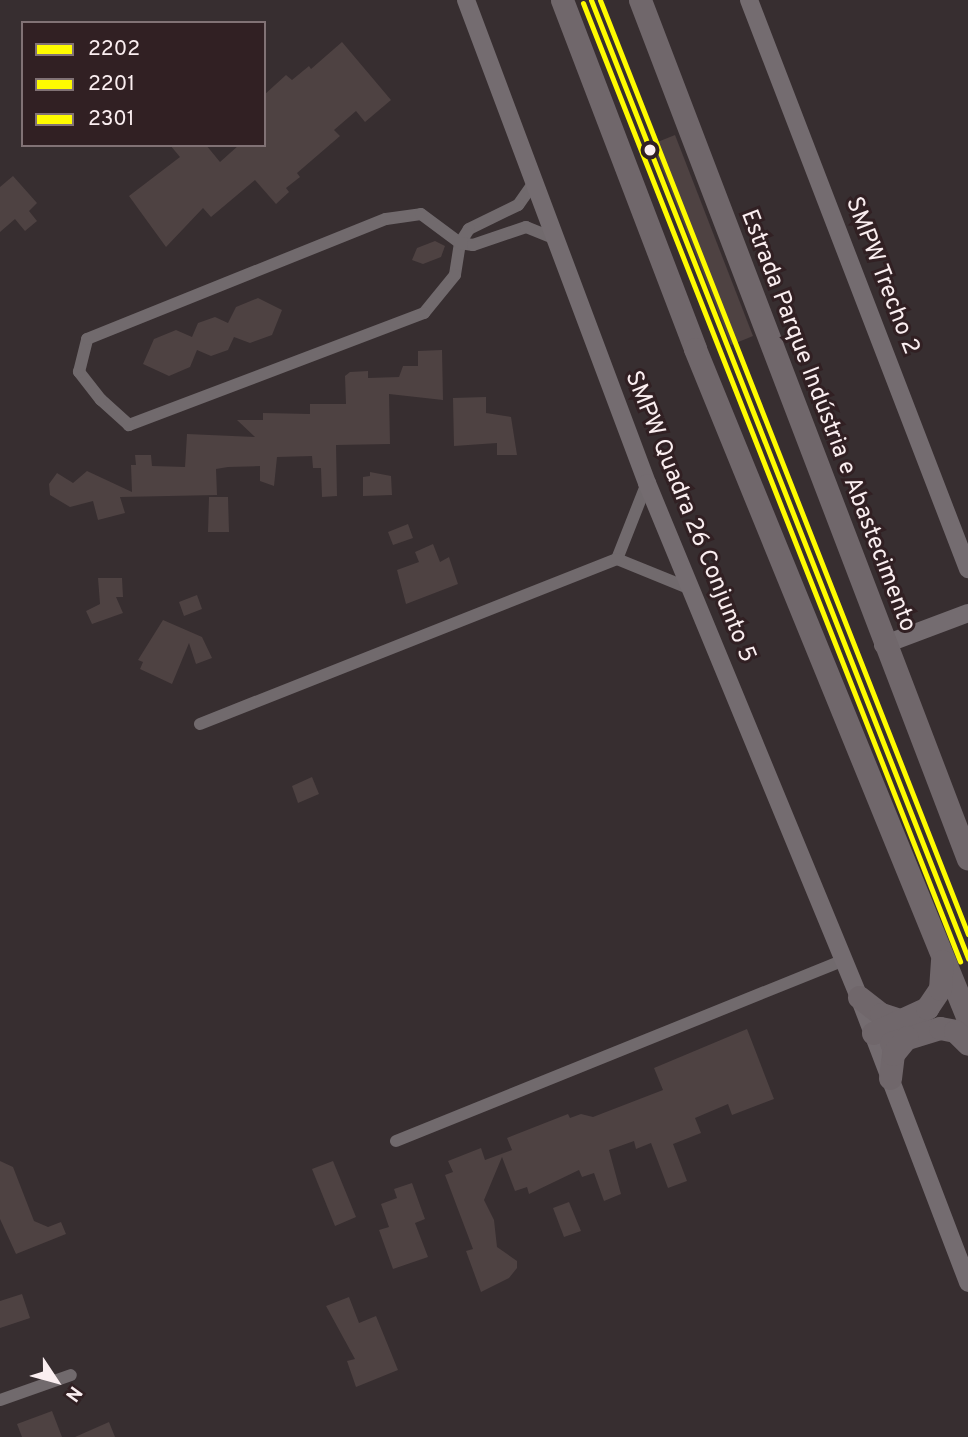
<!DOCTYPE html>
<meta charset="utf-8">
<style>
body{margin:0}
#map{position:relative;width:968px;height:1437px;overflow:hidden;background:#372e30;font-family:Overpass,sans-serif}
div>[style]{position:absolute}
[style*='--x']{left:calc(var(--x)*1px);top:calc(var(--y)*1px);width:calc(var(--w)*1px);rotate:calc(var(--a)*1deg)}
.building>*{inset:0;background:#4e4242}
.street>*{height:12px;margin:-6px;padding:0 6px;transform-origin:6px;border-radius:6px;background:#716a6d}
.secondary>*{height:18px;margin:-9px;padding:0 9px;transform-origin:9px;border-radius:9px;background:#746c70}
.highway>*{height:23px;margin:-11.5px;padding:0 11.5px;transform-origin:11.5px;border-radius:11.5px;background:#70676b}
.bus-1>*{height:5px;margin:-2.5px;padding:0 2.5px;transform-origin:2.5px;border-radius:2.5px;background:#fefb00}
.bus-2>*{height:5px;margin:-2.5px;padding:0 2.5px;transform-origin:2.5px;border-radius:2.5px;background:#fefb00}
.bus-3>*{height:5px;margin:-2.5px;padding:0 2.5px;transform-origin:2.5px;border-radius:2.5px;background:#fefb00}
.dots>*{width:19px;height:19px;translate:-50% -50%;box-sizing:border-box;border:4px solid #312023;border-radius:50%}
span{translate:-50% -50%;white-space:nowrap;text-align:center;line-height:1.15;-webkit-text-stroke:6px #312023;paint-order:stroke}
.street-label{font-size:24px;color:#faeef0}
.legend{position:absolute;left:21px;top:21px;width:245px;height:126px;box-sizing:border-box;background:#312023;border:2px solid #817275;margin:0;padding:9px 12px;list-style:none;font-size:21px;color:#faeef0}
.legend li{display:flex;align-items:center;gap:14px;height:35px}
.legend b{width:35px;border:2px solid #817275}
.north{position:absolute;left:21px;top:1346px;width:70px;height:70px;-webkit-text-stroke:5px #312023;paint-order:stroke;rotate:126deg;font-size:19px;font-weight:700;line-height:28px;text-align:center;color:#faeef0}
.north::after{content:'';display:block;margin:auto;width:24px;height:32px;background:#faeef0;clip-path:polygon(50% 0,100% 100%,50% 72%,0 100%)}
</style>
<div id="map">
<div class="building">
<i style="clip-path:polygon(342px 42px,391px 100px,365px 122px,356px 111px,334px 130px,340px 136px,297px 173px,300px 177px,286px 188px,289px 192px,276px 204px,255px 180px,211px 217px,203px 208px,166px 247px,129px 196px,180px 157px,170px 145px,206px 145px,220px 162px,239px 145px,264px 145px,264px 95px,286px 75px,292px 80px,309px 66px,311px 69px)"></i>
<i style="clip-path:polygon(675px 135px,753px 336px,731px 345px,654px 148px,655px 143px)"></i>
<i style="clip-path:polygon(13px 176px,37px 203px,29px 211px,37px 221px,25px 231px,15px 219px,0 232px,0 187px)"></i>
<i style="clip-path:polygon(435px 241px,445px 246px,441px 257px,423px 264px,412px 260px,417px 248px)"></i>
<i style="clip-path:polygon(258px 298px,282px 310px,272px 335px,250px 343px,234px 337px,228px 350px,211px 356px,197px 350px,190px 367px,169px 376px,143px 364px,154px 339px,176px 330px,192px 337px,198px 323px,215px 317px,228px 323px,236px 307px)"></i>
<i style="clip-path:polygon(442px 350px,443px 400px,389px 394px,390px 444px,336px 445px,337px 496px,322px 497px,321px 468px,313px 468px,312px 456px,277px 457px,274px 486px,260px 481px,260px 466px,228px 467px,216px 469px,217px 495px,120px 497px,125px 513px,98px 520px,93px 501px,70px 507px,50px 495px,49px 484px,57px 473px,73px 483px,87px 471px,132px 492px,131px 465px,136px 465px,135px 455px,151px 455px,152px 466px,185px 467px,187px 434px,255px 437px,237px 420px,263px 420px,263px 413px,310px 414px,310px 404px,346px 404px,345px 376px,350px 372px,368px 371px,368px 378px,399px 377px,403px 366px,418px 366px,418px 351px)"></i>
<i style="clip-path:polygon(486px 397px,486px 413px,511px 417px,517px 455px,497px 455px,497px 443px,454px 446px,453px 398px)"></i>
<i style="clip-path:polygon(370px 472px,391px 476px,392px 495px,363px 496px,363px 477px,370px 476px)"></i>
<i style="clip-path:polygon(209px 497px,228px 497px,229px 532px,208px 532px)"></i>
<i style="clip-path:polygon(408px 524px,413px 538px,393px 545px,388px 532px)"></i>
<i style="clip-path:polygon(433px 544px,440px 562px,449px 557px,458px 584px,406px 604px,397px 570px,419px 562px,415px 552px)"></i>
<i style="clip-path:polygon(98px 578px,122px 578px,123px 597px,116px 597px,123px 613px,92px 624px,86px 611px,100px 604px)"></i>
<i style="clip-path:polygon(197px 595px,202px 609px,184px 616px,179px 602px)"></i>
<i style="clip-path:polygon(163px 620px,202px 637px,212px 658px,196px 664px,189px 643px,172px 684px,140px 669px,143px 662px,138px 660px)"></i>
<i style="clip-path:polygon(312px 777px,319px 794px,298px 803px,292px 786px)"></i>
<i style="clip-path:polygon(747px 1029px,774px 1099px,732px 1115px,728px 1104px,695px 1118px,701px 1133px,673px 1144px,687px 1181px,668px 1188px,651px 1143px,636px 1149px,634px 1141px,609px 1150px,621px 1194px,604px 1201px,594px 1173px,582px 1177px,579px 1170px,529px 1194px,527px 1187px,515px 1191px,502px 1157px,484px 1200px,494px 1220px,497px 1247px,517px 1261px,517px 1268px,509px 1278px,481px 1292px,466px 1251px,473px 1249px,445px 1175px,453px 1172px,448px 1161px,481px 1148px,485px 1160px,512px 1150px,507px 1138px,550px 1121px,568px 1114px,570px 1118px,581px 1114px,593px 1117px,663px 1090px,654px 1068px)"></i>
<i style="clip-path:polygon(0 1161px,13px 1167px,34px 1221px,48px 1227px,61px 1222px,66px 1234px,16px 1254px,0 1219px)"></i>
<i style="clip-path:polygon(333px 1161px,356px 1217px,335px 1226px,312px 1169px)"></i>
<i style="clip-path:polygon(412px 1183px,425px 1219px,415px 1223px,428px 1257px,393px 1269px,379px 1230px,389px 1227px,381px 1204px,397px 1198px,394px 1189px)"></i>
<i style="clip-path:polygon(569px 1202px,581px 1231px,564px 1237px,553px 1208px)"></i>
<i style="clip-path:polygon(22px 1294px,30px 1318px,0 1328px,0 1301px)"></i>
<i style="clip-path:polygon(349px 1297px,359px 1323px,376px 1316px,398px 1370px,356px 1387px,347px 1361px,355px 1359px,326px 1306px)"></i>
<i style="clip-path:polygon(52px 1411px,62px 1437px,22px 1437px,17px 1424px)"></i>
<i style="clip-path:polygon(109px 1422px,115px 1437px,75px 1437px)"></i>
</div>
<div class="street">
<i style="--x:535;--y:181;--w:29;--a:125"></i>
<i style="--x:518;--y:205;--w:55;--a:153.9"></i>
<i style="--x:469;--y:229;--w:17;--a:123"></i>
<i style="--x:460;--y:243;--w:32;--a:99"></i>
<i style="--x:455;--y:275;--w:49;--a:129.2"></i>
<i style="--x:424;--y:313;--w:316;--a:159.2"></i>
<i style="--x:129;--y:425;--w:38;--a:-138"></i>
<i style="--x:101;--y:400;--w:36;--a:-128"></i>
<i style="--x:79;--y:372;--w:34;--a:-76"></i>
<i style="--x:87;--y:339;--w:322;--a:-21.9"></i>
<i style="--x:386;--y:219;--w:35;--a:-8"></i>
<i style="--x:421;--y:214;--w:49;--a:36.6"></i>
<i style="--x:460;--y:243;--w:13;--a:9"></i>
<i style="--x:473;--y:245;--w:56;--a:-18.8"></i>
<i style="--x:526;--y:227;--w:32;--a:22"></i>
<i style="--x:617;--y:559;--w:82;--a:-68.5"></i>
<i style="--x:200;--y:724;--w:448;--a:-21.6"></i>
<i style="--x:617;--y:559;--w:80;--a:22.1"></i>
<i style="--x:396;--y:1141;--w:481;--a:-22"></i>
<i style="--x:0;--y:1400;--w:75;--a:-19.4"></i>
</div>
<div class="secondary">
<i style="--x:466;--y:0;--w:516;--a:69.46"></i>
<i style="--x:647;--y:483;--w:556;--a:67.59"></i>
<i style="--x:859;--y:997;--w:306;--a:69.1"></i>
<i style="--x:749;--y:0;--w:610;--a:68.95"></i>
<i style="--x:883;--y:645;--w:91;--a:-20.6"></i>
</div>
<div class="highway">
<i style="--x:562;--y:0;--w:373;--a:69.1"></i>
<i style="--x:695;--y:349;--w:723;--a:67.83"></i>
<i style="--x:640;--y:0;--w:919;--a:69.1"></i>
<i style="--x:859;--y:997;--w:28;--a:38"></i>
<i style="--x:881;--y:1014;--w:25;--a:18"></i>
<i style="--x:873;--y:1033;--w:60;--a:-24.8"></i>
<i style="--x:927;--y:1008;--w:23;--a:-56"></i>
<i style="--x:940;--y:989;--w:28;--a:-86"></i>
<i style="--x:891;--y:1043;--w:51;--a:-17"></i>
<i style="--x:940;--y:1028;--w:15;--a:11"></i>
<i style="--x:955;--y:1031;--w:18;--a:45"></i>
<i style="--x:890;--y:1078;--w:24;--a:-83"></i>
<i style="--x:893;--y:1054;--w:22;--a:-51"></i>
</div>
<div class="bus-1">
<i style="--x:591;--y:0;--w:1030;--a:68.52"></i>
</div>
<div class="bus-2">
<i style="--x:583;--y:3;--w:1030;--a:68.52"></i>
</div>
<div class="bus-3">
<i style="--x:600;--y:0;--w:1004;--a:68.5"></i>
</div>
<div class="dots">
<i style="left:650px;top:150px;background:#faeef0"></i>
</div>
<div class="street-label">
<span style="left:881px;top:276px;rotate:69deg">SMPW Trecho 2</span>
<span style="left:827px;top:421px;rotate:69deg">Estrada Parque Indústria e Abastecimento</span>
<span style="left:689px;top:517px;rotate:68deg">SMPW Quadra 26 Conjunto 5</span>
</div>
<ul class="legend">
<li><b style="height:9px;background:#fefb00"></b>2202</li>
<li><b style="height:9px;background:#fefb00"></b>2201</li>
<li><b style="height:9px;background:#fefb00"></b>2301</li>
</ul>
<div class="north">N</div>
</div>
